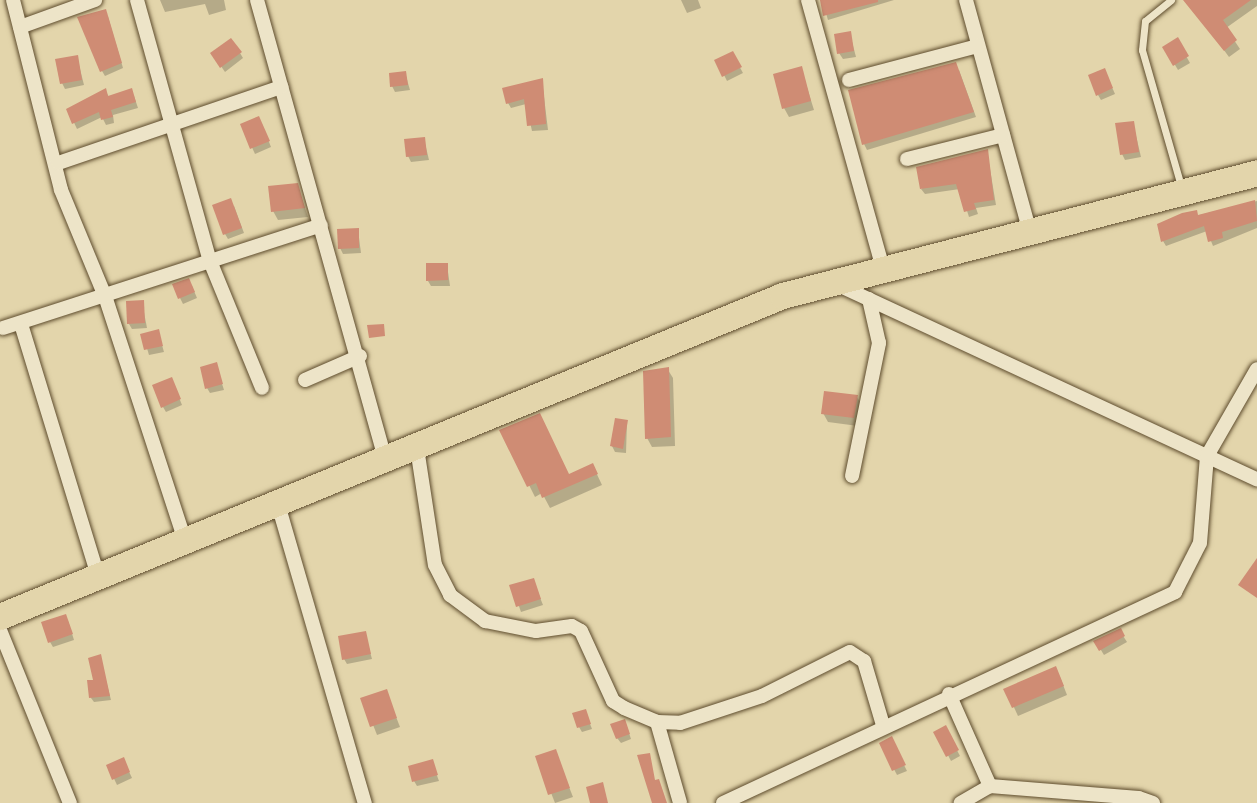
<!DOCTYPE html>
<style>
body{margin:0}
#map{position:relative;width:1257px;height:803px;overflow:hidden;background:#e3d5ab;font-family:"IM FELL Great Primer",serif}
div>[style]{position:absolute}
[style*='--x']{left:calc(var(--x)*1px);top:calc(var(--y)*1px);width:calc(var(--w)*1px);rotate:calc(var(--a)*1deg)}
.shadow>*{inset:0;background:#0003}
.building>*{inset:0;background:#cf8c74}
.roads{filter:drop-shadow(0 0 2px #5e4c2d) drop-shadow(0 0 2px #5e4c2d)}
.lane>*{height:7px;margin:-3.5px;padding:0 3.5px;transform-origin:3.5px;border-radius:3.5px;background:#ede4c8}
.street>*{height:14px;margin:-7px;padding:0 7px;transform-origin:7px;border-radius:7px;background:#ede4c8}
.highway>*{height:26px;margin:-13px;padding:0 13px;transform-origin:13px;border-radius:13px;background:#e3d5ab}
span{translate:-50% -50%;white-space:nowrap;text-align:center;line-height:1.15;-webkit-text-stroke:6px #ede4c8;paint-order:stroke}
</style>
<div id="map">
<div class="shadow">
<i style="clip-path:polygon(160px 0,224px 0,226px 10px,209px 15px,205px 4px,165px 12px)"></i>
<i style="clip-path:polygon(681px 0,698px 0,701px 8px,687px 13px)"></i>
<i style="clip-path:polygon(822px 0,894px 0,828px 20px)"></i>
<i style="clip-path:polygon(1187px 0,1257px 0,1257px 6px,1226px 28px,1240px 49px,1229px 57px)"></i>
<i style="clip-path:polygon(108px 17px,123px 68px,105px 76px,102px 71px)"></i>
<i style="clip-path:polygon(850px 34px,856px 57px,843px 59px,839px 53px)"></i>
<i style="clip-path:polygon(1177px 40px,1190px 63px,1178px 70px,1165px 48px)"></i>
<i style="clip-path:polygon(240px 53px,243px 58px,225px 72px,216px 59px)"></i>
<i style="clip-path:polygon(732px 53px,743px 73px,727px 81px,717px 61px)"></i>
<i style="clip-path:polygon(77px 57px,84px 85px,65px 89px,62px 83px)"></i>
<i style="clip-path:polygon(801px 68px,814px 110px,789px 117px,784px 108px)"></i>
<i style="clip-path:polygon(959px 70px,976px 117px,867px 150px,864px 144px)"></i>
<i style="clip-path:polygon(405px 73px,410px 90px,395px 92px,392px 86px)"></i>
<i style="clip-path:polygon(1107px 76px,1115px 94px,1101px 100px,1098px 95px)"></i>
<i style="clip-path:polygon(542px 80px,548px 130px,532px 131px,526px 104px,511px 108px,508px 103px)"></i>
<i style="clip-path:polygon(105px 90px,109px 97px,134px 96px,138px 108px,113px 115px,114px 123px,106px 125px,102px 117px,77px 129px,68px 110px)"></i>
<i style="clip-path:polygon(1133px 123px,1141px 157px,1125px 160px,1122px 154px)"></i>
<i style="clip-path:polygon(262px 124px,271px 147px,255px 154px,242px 125px)"></i>
<i style="clip-path:polygon(424px 139px,429px 160px,411px 162px,408px 156px)"></i>
<i style="clip-path:polygon(987px 151px,996px 205px,976px 208px,978px 214px,969px 217px,960px 189px,925px 194px,921px 189px)"></i>
<i style="clip-path:polygon(297px 185px,308px 217px,278px 220px,273px 211px)"></i>
<i style="clip-path:polygon(1257px 201px,1257px 228px,1213px 246px,1207px 231px,1166px 246px,1163px 241px,1159px 225px)"></i>
<i style="clip-path:polygon(234px 206px,244px 233px,228px 239px,225px 234px)"></i>
<i style="clip-path:polygon(358px 230px,361px 253px,343px 254px,340px 248px)"></i>
<i style="clip-path:polygon(447px 265px,450px 286px,431px 286px,428px 281px)"></i>
<i style="clip-path:polygon(192px 286px,197px 298px,183px 304px,180px 298px)"></i>
<i style="clip-path:polygon(142px 302px,147px 328px,132px 329px,129px 324px)"></i>
<i style="clip-path:polygon(158px 331px,164px 352px,149px 355px,143px 335px)"></i>
<i style="clip-path:polygon(216px 365px,224px 390px,210px 393px,207px 388px)"></i>
<i style="clip-path:polygon(668px 370px,673px 378px,675px 446px,652px 447px,647px 438px)"></i>
<i style="clip-path:polygon(174px 385px,182px 405px,166px 412px,163px 407px)"></i>
<i style="clip-path:polygon(857px 397px,862px 406px,858px 426px,828px 422px,823px 413px)"></i>
<i style="clip-path:polygon(627px 422px,626px 453px,615px 452px,612px 446px)"></i>
<i style="clip-path:polygon(502px 431px,569px 476px,593px 466px,602px 485px,550px 508px,542px 493px,535px 497px)"></i>
<i style="clip-path:polygon(533px 580px,543px 605px,521px 612px,512px 586px)"></i>
<i style="clip-path:polygon(68px 621px,74px 640px,53px 647px,50px 642px)"></i>
<i style="clip-path:polygon(1120px 631px,1127px 642px,1104px 655px,1096px 642px)"></i>
<i style="clip-path:polygon(365px 633px,372px 659px,347px 664px,344px 659px)"></i>
<i style="clip-path:polygon(100px 657px,111px 700px,94px 702px,91px 698px)"></i>
<i style="clip-path:polygon(1060px 677px,1067px 695px,1018px 716px,1006px 690px)"></i>
<i style="clip-path:polygon(386px 691px,400px 727px,377px 735px,363px 699px)"></i>
<i style="clip-path:polygon(585px 711px,592px 729px,582px 732px,579px 727px)"></i>
<i style="clip-path:polygon(627px 727px,631px 739px,621px 743px,617px 738px)"></i>
<i style="clip-path:polygon(945px 727px,960px 756px,951px 761px,936px 732px)"></i>
<i style="clip-path:polygon(891px 739px,907px 771px,897px 775px,881px 744px)"></i>
<i style="clip-path:polygon(555px 751px,573px 797px,555px 803px,537px 757px)"></i>
<i style="clip-path:polygon(432px 762px,439px 781px,417px 786px,414px 781px)"></i>
<i style="clip-path:polygon(126px 765px,132px 778px,117px 785px,108px 766px)"></i>
</div>
<div class="building">
<i style="clip-path:polygon(820px 0,878px 0,878px 2px,823px 16px)"></i>
<i style="clip-path:polygon(1183px 0,1251px 0,1223px 20px,1237px 40px,1224px 51px)"></i>
<i style="clip-path:polygon(106px 9px,122px 63px,100px 72px,77px 17px)"></i>
<i style="clip-path:polygon(851px 31px,854px 51px,837px 54px,834px 34px)"></i>
<i style="clip-path:polygon(1178px 37px,1189px 56px,1173px 66px,1162px 47px)"></i>
<i style="clip-path:polygon(231px 38px,242px 52px,220px 68px,210px 53px)"></i>
<i style="clip-path:polygon(733px 51px,742px 67px,722px 77px,714px 60px)"></i>
<i style="clip-path:polygon(78px 55px,82px 80px,60px 84px,55px 59px)"></i>
<i style="clip-path:polygon(956px 62px,974px 112px,862px 145px,848px 90px)"></i>
<i style="clip-path:polygon(802px 66px,811px 101px,782px 109px,773px 74px)"></i>
<i style="clip-path:polygon(1105px 68px,1113px 88px,1096px 96px,1088px 75px)"></i>
<i style="clip-path:polygon(406px 71px,408px 85px,390px 87px,389px 73px)"></i>
<i style="clip-path:polygon(543px 78px,546px 124px,527px 126px,524px 99px,506px 104px,502px 88px)"></i>
<i style="clip-path:polygon(106px 88px,108px 96px,132px 88px,136px 102px,111px 110px,113px 117px,101px 120px,99px 112px,72px 124px,66px 109px)"></i>
<i style="clip-path:polygon(259px 116px,270px 141px,250px 149px,240px 124px)"></i>
<i style="clip-path:polygon(1134px 121px,1139px 152px,1120px 155px,1115px 123px)"></i>
<i style="clip-path:polygon(425px 137px,427px 155px,406px 157px,404px 139px)"></i>
<i style="clip-path:polygon(988px 149px,994px 200px,974px 203px,976px 209px,964px 212px,956px 184px,920px 189px,916px 167px)"></i>
<i style="clip-path:polygon(298px 183px,305px 208px,271px 212px,268px 186px)"></i>
<i style="clip-path:polygon(231px 198px,242px 228px,223px 235px,212px 205px)"></i>
<i style="clip-path:polygon(1255px 200px,1257px 221px,1222px 232px,1223px 238px,1208px 242px,1204px 226px,1161px 242px,1157px 224px,1182px 213px,1197px 210px,1198px 215px)"></i>
<i style="clip-path:polygon(359px 228px,359px 248px,338px 249px,337px 229px)"></i>
<i style="clip-path:polygon(426px 263px,448px 263px,448px 280px,426px 281px)"></i>
<i style="clip-path:polygon(189px 278px,195px 292px,178px 299px,172px 284px)"></i>
<i style="clip-path:polygon(144px 300px,145px 323px,127px 324px,126px 301px)"></i>
<i style="clip-path:polygon(384px 324px,385px 336px,369px 338px,367px 325px)"></i>
<i style="clip-path:polygon(159px 329px,163px 346px,144px 350px,140px 334px)"></i>
<i style="clip-path:polygon(217px 362px,223px 384px,205px 389px,200px 367px)"></i>
<i style="clip-path:polygon(669px 367px,671px 437px,645px 439px,643px 371px)"></i>
<i style="clip-path:polygon(172px 377px,181px 399px,161px 408px,152px 385px)"></i>
<i style="clip-path:polygon(824px 391px,858px 395px,854px 418px,821px 414px)"></i>
<i style="clip-path:polygon(540px 413px,569px 474px,593px 463px,598px 474px,542px 498px,536px 483px,527px 487px,499px 430px)"></i>
<i style="clip-path:polygon(615px 418px,628px 420px,623px 449px,610px 446px)"></i>
<i style="clip-path:polygon(1257px 558px,1257px 598px,1238px 585px)"></i>
<i style="clip-path:polygon(534px 578px,541px 599px,516px 607px,509px 585px)"></i>
<i style="clip-path:polygon(66px 614px,73px 634px,48px 643px,41px 622px)"></i>
<i style="clip-path:polygon(1121px 628px,1125px 636px,1099px 651px,1093px 641px)"></i>
<i style="clip-path:polygon(366px 631px,371px 654px,342px 660px,338px 636px)"></i>
<i style="clip-path:polygon(101px 654px,110px 696px,89px 698px,87px 680px,93px 680px,88px 658px)"></i>
<i style="clip-path:polygon(1056px 666px,1064px 686px,1012px 708px,1003px 689px)"></i>
<i style="clip-path:polygon(387px 689px,397px 718px,370px 727px,360px 698px)"></i>
<i style="clip-path:polygon(586px 709px,591px 724px,577px 728px,572px 713px)"></i>
<i style="clip-path:polygon(625px 719px,630px 734px,616px 739px,610px 724px)"></i>
<i style="clip-path:polygon(946px 725px,959px 750px,946px 757px,933px 732px)"></i>
<i style="clip-path:polygon(892px 736px,906px 765px,892px 771px,879px 743px)"></i>
<i style="clip-path:polygon(556px 749px,570px 788px,548px 795px,535px 756px)"></i>
<i style="clip-path:polygon(650px 753px,655px 780px,659px 779px,667px 803px,652px 803px,637px 755px)"></i>
<i style="clip-path:polygon(124px 757px,130px 772px,112px 780px,106px 765px)"></i>
<i style="clip-path:polygon(433px 759px,438px 775px,412px 782px,408px 766px)"></i>
<i style="clip-path:polygon(603px 782px,608px 803px,590px 803px,586px 787px)"></i>
</div>
<div class="roads">
<div class="lane">
<i style="--x:1171;--y:0;--w:33;--a:141"></i>
<i style="--x:1145;--y:21;--w:29;--a:96"></i>
<i style="--x:1142;--y:50;--w:141;--a:74"></i>
</div>
<div class="street">
<i style="--x:13;--y:0;--w:196;--a:75.8"></i>
<i style="--x:61;--y:190;--w:115;--a:67.5"></i>
<i style="--x:105;--y:296;--w:255;--a:71.9"></i>
<i style="--x:137;--y:0;--w:271;--a:74.4"></i>
<i style="--x:210;--y:261;--w:137;--a:67.7"></i>
<i style="--x:257;--y:0;--w:477;--a:74.4"></i>
<i style="--x:808;--y:0;--w:279;--a:74.4"></i>
<i style="--x:966;--y:0;--w:241;--a:74.6"></i>
<i style="--x:20;--y:27;--w:80;--a:-19.8"></i>
<i style="--x:849;--y:80;--w:133;--a:-14.8"></i>
<i style="--x:907;--y:159;--w:99;--a:-14"></i>
<i style="--x:58;--y:163;--w:236;--a:-18.8"></i>
<i style="--x:836;--y:284;--w:464;--a:24.9"></i>
<i style="--x:21;--y:324;--w:264;--a:73"></i>
<i style="--x:3;--y:328;--w:334;--a:-17.9"></i>
<i style="--x:305;--y:380;--w:60;--a:-23.6"></i>
<i style="--x:417;--y:448;--w:118;--a:81.3"></i>
<i style="--x:435;--y:565;--w:34;--a:63"></i>
<i style="--x:450;--y:595;--w:44;--a:36.6"></i>
<i style="--x:485;--y:621;--w:52;--a:11.1"></i>
<i style="--x:536;--y:631;--w:36;--a:-8"></i>
<i style="--x:572;--y:626;--w:10;--a:29"></i>
<i style="--x:581;--y:631;--w:77;--a:65.4"></i>
<i style="--x:613;--y:701;--w:13;--a:32"></i>
<i style="--x:624;--y:708;--w:36;--a:23"></i>
<i style="--x:657;--y:722;--w:23;--a:2"></i>
<i style="--x:680;--y:723;--w:86;--a:-18.2"></i>
<i style="--x:762;--y:696;--w:98;--a:-26.6"></i>
<i style="--x:850;--y:652;--w:17;--a:33"></i>
<i style="--x:864;--y:661;--w:67;--a:73.5"></i>
<i style="--x:852;--y:476;--w:136;--a:-78.5"></i>
<i style="--x:879;--y:343;--w:45;--a:-102.8"></i>
<i style="--x:277;--y:501;--w:315;--a:73.8"></i>
<i style="--x:0;--y:630;--w:187;--a:68"></i>
<i style="--x:949;--y:694;--w:101;--a:66"></i>
<i style="--x:990;--y:786;--w:34;--a:150"></i>
<i style="--x:657;--y:722;--w:84;--a:74.1"></i>
<i style="--x:990;--y:786;--w:149;--a:4.6"></i>
<i style="--x:1139;--y:798;--w:15;--a:20"></i>
<i style="--x:723;--y:803;--w:499;--a:-25"></i>
<i style="--x:1175;--y:592;--w:55;--a:-63"></i>
<i style="--x:1200;--y:543;--w:87;--a:-85.4"></i>
<i style="--x:1207;--y:456;--w:100;--a:-60.1"></i>
</div>
<div class="highway">
<i style="--x:0;--y:617;--w:846;--a:-22.29"></i>
<i style="--x:783;--y:296;--w:490;--a:-14.5"></i>
</div>
</div>
</div>
